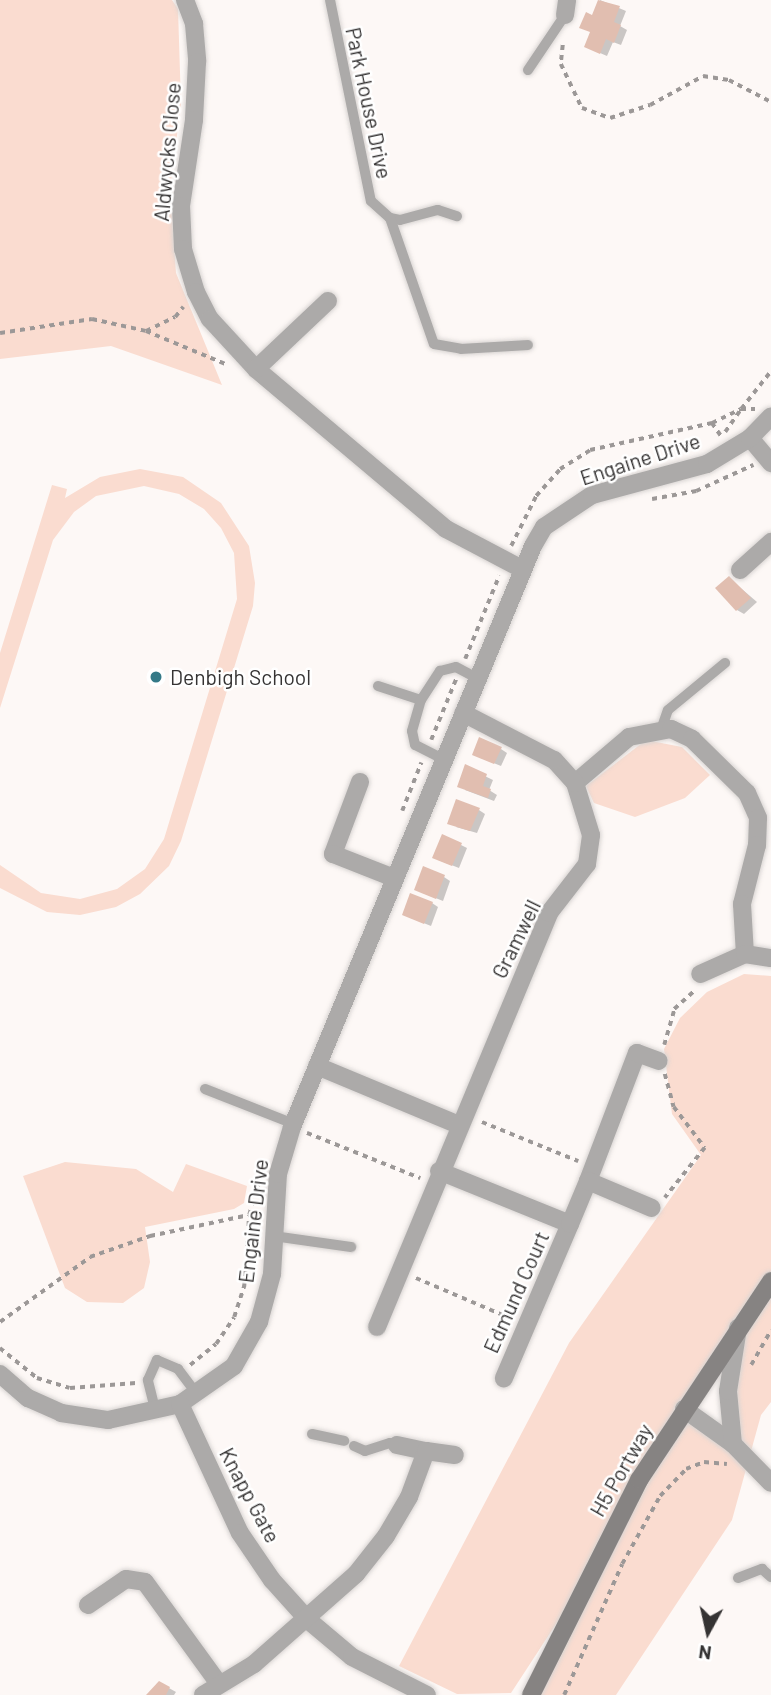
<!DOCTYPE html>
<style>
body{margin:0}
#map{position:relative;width:771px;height:1695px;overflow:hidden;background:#fdf8f6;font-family:Barlow,sans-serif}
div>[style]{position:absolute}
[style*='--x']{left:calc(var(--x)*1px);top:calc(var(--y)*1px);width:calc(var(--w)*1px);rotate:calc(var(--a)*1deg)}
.green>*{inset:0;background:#fadcd0}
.shadow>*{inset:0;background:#0003}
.building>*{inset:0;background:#e1beb0}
.path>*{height:3.5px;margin-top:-1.75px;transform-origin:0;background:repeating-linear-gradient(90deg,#9c9897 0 5px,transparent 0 10px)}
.roads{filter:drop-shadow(0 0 2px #d9d5d3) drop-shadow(0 0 2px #d9d5d3)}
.lane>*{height:10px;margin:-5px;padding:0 5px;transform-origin:5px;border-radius:5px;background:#acaaa9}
.street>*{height:18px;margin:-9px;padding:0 9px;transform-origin:9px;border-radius:9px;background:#acaaa9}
.secondary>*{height:18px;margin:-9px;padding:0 9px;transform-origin:9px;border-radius:9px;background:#868382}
.dots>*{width:19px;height:19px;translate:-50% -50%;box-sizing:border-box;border:4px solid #fff;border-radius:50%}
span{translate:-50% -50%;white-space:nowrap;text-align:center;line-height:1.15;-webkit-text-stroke:5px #fff;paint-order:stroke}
.street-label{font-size:21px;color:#353333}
.poi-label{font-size:21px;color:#353333}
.left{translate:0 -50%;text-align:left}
.north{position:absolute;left:673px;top:1597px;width:70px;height:70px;-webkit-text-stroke:5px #fff;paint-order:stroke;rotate:188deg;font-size:19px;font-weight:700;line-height:28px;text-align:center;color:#353333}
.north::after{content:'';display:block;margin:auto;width:24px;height:32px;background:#353333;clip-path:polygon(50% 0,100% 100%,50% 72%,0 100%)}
</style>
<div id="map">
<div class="green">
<i style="clip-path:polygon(0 0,172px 0,178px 9px,181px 104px,170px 189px,176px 273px,222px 385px,111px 346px,0 359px)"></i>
<i style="clip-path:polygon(140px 469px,183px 477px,221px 503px,249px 546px,255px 583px,253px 606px,181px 841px,169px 866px,140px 894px,116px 907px,80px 915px,47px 912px,0 888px,0 865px,41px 893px,80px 899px,117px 889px,145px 869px,164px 839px,237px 599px,234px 553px,221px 528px,204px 509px,179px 494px,144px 486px,96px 496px,74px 512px,53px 540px,0 708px,0 653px,52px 485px,67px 489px,65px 498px,100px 477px)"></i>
<i style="clip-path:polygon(646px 740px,682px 747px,710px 775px,685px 798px,635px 817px,594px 803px,586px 786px)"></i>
<i style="clip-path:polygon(evenodd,744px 974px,771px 976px,771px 1402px,761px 1415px,732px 1520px,616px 1695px,531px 1695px,588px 1575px,511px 1693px,457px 1694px,399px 1666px,569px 1343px,701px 1155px,672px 1114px,664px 1049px,680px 1018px,707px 992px,744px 974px,738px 1327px,733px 1444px,684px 1409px,738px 1327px)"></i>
<i style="clip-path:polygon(65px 1162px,136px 1169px,173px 1192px,186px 1164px,247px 1186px,244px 1203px,234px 1209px,145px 1227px,150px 1262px,144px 1288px,123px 1303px,87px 1302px,65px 1288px,23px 1176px)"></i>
</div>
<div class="shadow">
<i style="clip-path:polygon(600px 0,626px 11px,620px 26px,627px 30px,621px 45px,613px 42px,607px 56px,593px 50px,593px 18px)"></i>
<i style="clip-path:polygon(729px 578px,757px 602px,744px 614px,737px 610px)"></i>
<i style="clip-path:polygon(501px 749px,507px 753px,501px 766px,481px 758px)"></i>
<i style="clip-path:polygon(466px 767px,493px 780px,489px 790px,497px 795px,494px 801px,465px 790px)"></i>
<i style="clip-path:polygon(479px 810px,485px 814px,477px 833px,456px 827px)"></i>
<i style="clip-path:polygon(461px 845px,467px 848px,459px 868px,441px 861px)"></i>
<i style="clip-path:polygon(444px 877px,450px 881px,443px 901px,423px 893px)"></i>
<i style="clip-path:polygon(432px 903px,438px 907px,431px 926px,411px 918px)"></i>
<i style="clip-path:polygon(160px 1683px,176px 1692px,174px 1695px,151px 1695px)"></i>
</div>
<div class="building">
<i style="clip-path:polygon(598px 0,620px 6px,614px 22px,621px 25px,614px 43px,606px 39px,600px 54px,584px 47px,590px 32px,579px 28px,586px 12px,592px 15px)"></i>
<i style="clip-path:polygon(729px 576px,751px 598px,736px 611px,715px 588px)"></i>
<i style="clip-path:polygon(479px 737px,502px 747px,494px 764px,472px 755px)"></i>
<i style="clip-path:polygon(465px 764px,487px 774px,483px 786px,491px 789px,488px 798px,457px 787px)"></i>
<i style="clip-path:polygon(456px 799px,480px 808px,470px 831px,447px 824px)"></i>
<i style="clip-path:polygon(442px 834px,462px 843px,452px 866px,432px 858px)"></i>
<i style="clip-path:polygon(423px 866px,445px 875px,436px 899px,414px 890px)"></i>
<i style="clip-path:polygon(410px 893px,433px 902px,424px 924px,402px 915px)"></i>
<i style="clip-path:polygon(159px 1681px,170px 1687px,166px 1695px,146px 1695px)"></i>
</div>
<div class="path">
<i style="--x:563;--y:45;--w:19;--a:96"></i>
<i style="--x:561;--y:64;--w:49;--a:64.5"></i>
<i style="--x:582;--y:108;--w:30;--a:20"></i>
<i style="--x:610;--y:118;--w:42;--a:-18"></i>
<i style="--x:650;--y:105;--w:60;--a:-28.7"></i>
<i style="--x:703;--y:76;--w:26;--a:9"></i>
<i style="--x:729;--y:80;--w:47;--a:27.6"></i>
<i style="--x:146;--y:331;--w:89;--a:22.5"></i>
<i style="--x:0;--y:333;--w:93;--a:-8.7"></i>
<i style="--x:92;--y:319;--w:55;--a:12.5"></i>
<i style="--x:146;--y:331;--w:32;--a:-26"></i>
<i style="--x:175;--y:317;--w:13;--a:-51"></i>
<i style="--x:712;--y:423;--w:16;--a:55"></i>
<i style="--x:725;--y:432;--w:28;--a:-55"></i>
<i style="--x:741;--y:409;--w:14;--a:0"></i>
<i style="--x:652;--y:499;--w:45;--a:-10.3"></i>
<i style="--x:696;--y:491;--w:63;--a:-24.5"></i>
<i style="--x:511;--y:546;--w:56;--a:-63.4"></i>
<i style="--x:536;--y:496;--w:36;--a:-48"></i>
<i style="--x:560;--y:469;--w:36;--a:-32"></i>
<i style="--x:590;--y:450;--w:125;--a:-12.5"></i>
<i style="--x:712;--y:423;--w:32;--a:-26"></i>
<i style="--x:741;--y:409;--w:48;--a:-51.7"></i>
<i style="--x:465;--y:659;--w:90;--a:-67.7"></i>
<i style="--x:431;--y:740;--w:66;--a:-67.7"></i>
<i style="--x:402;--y:811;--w:52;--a:-68.4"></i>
<i style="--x:664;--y:1045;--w:37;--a:-74"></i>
<i style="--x:674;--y:1009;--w:28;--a:-42"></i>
<i style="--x:665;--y:1074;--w:34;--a:75"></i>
<i style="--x:674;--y:1107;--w:51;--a:52.9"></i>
<i style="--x:705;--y:1148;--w:64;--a:128.7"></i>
<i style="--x:482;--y:1122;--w:104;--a:22.1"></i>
<i style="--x:307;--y:1133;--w:122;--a:21.7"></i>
<i style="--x:416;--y:1278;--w:104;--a:23.1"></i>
<i style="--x:0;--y:1322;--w:111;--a:-35.8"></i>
<i style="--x:90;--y:1257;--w:64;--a:-19.3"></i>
<i style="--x:150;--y:1236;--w:101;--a:-12"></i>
<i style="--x:0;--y:1348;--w:48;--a:39"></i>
<i style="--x:37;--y:1378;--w:34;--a:17"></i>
<i style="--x:70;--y:1388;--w:66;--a:-4.3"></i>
<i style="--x:190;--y:1365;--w:33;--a:-39"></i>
<i style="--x:216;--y:1344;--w:32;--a:-56"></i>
<i style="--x:234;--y:1317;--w:33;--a:-72"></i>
<i style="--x:244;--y:1286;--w:71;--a:-86"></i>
<i style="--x:249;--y:1215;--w:32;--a:-74"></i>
<i style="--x:751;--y:1365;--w:40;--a:-60.3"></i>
<i style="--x:564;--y:1695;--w:143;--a:-66.1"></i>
<i style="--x:622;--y:1564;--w:78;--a:-60.8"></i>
<i style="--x:660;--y:1496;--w:37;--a:-46"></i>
<i style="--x:686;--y:1469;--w:19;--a:-21"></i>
<i style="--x:704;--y:1462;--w:23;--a:5"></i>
</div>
<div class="roads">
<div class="lane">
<i style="--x:330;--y:0;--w:205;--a:78.5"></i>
<i style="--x:371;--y:201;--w:25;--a:42"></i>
<i style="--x:390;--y:218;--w:10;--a:11"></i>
<i style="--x:400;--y:220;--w:39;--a:-15"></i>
<i style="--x:438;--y:210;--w:20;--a:18"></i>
<i style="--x:528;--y:70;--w:66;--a:-56.1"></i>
<i style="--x:390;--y:218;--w:133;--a:70.8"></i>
<i style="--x:434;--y:344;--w:27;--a:10"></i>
<i style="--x:461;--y:349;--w:67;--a:-3.4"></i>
<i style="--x:378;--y:686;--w:45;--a:18"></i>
<i style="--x:661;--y:730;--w:21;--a:-71"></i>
<i style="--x:668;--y:710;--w:74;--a:-39.5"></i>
<i style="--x:443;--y:759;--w:31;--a:-153"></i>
<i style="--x:415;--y:745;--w:14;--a:-102"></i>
<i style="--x:412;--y:731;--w:32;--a:-74"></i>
<i style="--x:421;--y:700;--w:35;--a:-57"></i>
<i style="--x:440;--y:671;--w:16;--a:-14"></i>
<i style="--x:456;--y:667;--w:24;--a:28"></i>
<i style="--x:205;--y:1089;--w:96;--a:21.5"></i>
<i style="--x:273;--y:1236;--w:79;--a:8"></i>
<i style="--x:156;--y:1413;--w:34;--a:-104"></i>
<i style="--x:148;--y:1380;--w:22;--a:-66"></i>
<i style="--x:157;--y:1360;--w:23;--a:23"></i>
<i style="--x:178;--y:1369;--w:31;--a:53"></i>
<i style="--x:312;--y:1434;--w:33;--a:12"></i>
<i style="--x:354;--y:1446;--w:12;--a:24"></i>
<i style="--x:365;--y:1451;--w:26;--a:-18"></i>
<i style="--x:390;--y:1443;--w:7;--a:16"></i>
<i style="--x:738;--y:1578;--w:26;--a:-21"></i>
<i style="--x:762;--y:1569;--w:12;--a:42"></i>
</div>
<div class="street">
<i style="--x:185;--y:0;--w:26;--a:69"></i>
<i style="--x:194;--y:24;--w:38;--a:85"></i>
<i style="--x:197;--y:62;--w:58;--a:93"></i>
<i style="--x:194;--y:120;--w:87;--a:98.6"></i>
<i style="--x:181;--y:206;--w:43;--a:87.3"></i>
<i style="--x:183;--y:249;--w:45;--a:73.2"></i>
<i style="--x:196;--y:292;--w:30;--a:63"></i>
<i style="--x:210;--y:319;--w:68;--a:47.4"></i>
<i style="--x:256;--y:369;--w:248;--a:40.1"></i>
<i style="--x:446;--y:529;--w:86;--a:27.8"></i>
<i style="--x:565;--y:15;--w:15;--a:-82"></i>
<i style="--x:256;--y:369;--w:99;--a:-43.4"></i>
<i style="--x:750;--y:438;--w:33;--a:50"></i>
<i style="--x:740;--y:570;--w:42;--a:-42.1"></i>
<i style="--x:360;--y:782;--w:77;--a:110.6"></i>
<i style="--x:333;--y:854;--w:66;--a:21.5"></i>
<i style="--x:575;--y:783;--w:71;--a:-40.4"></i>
<i style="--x:629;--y:737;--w:43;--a:-10.8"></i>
<i style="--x:671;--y:729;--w:23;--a:25"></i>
<i style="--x:692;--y:739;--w:77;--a:44.5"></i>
<i style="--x:747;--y:793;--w:27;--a:66"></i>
<i style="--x:758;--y:818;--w:27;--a:92"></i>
<i style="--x:757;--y:845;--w:61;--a:104.3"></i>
<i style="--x:742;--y:904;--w:50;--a:86.6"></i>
<i style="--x:745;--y:954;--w:49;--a:156"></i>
<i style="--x:745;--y:954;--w:26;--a:9"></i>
<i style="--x:317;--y:1066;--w:154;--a:22.6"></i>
<i style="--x:439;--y:1171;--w:141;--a:22"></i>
<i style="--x:570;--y:1224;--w:168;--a:113.2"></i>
<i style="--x:588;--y:1181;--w:137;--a:-69.1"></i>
<i style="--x:637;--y:1053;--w:23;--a:20"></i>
<i style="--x:570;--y:1224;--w:47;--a:-67.3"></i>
<i style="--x:588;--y:1181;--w:69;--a:22.9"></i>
<i style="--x:377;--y:1327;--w:448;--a:-67.4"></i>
<i style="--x:549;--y:913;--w:62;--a:-52.2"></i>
<i style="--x:587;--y:864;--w:29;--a:-82"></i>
<i style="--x:591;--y:835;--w:54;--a:-107.1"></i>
<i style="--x:575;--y:783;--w:31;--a:-132"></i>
<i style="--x:554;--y:760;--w:102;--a:-152.7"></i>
<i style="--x:0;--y:1374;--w:37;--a:41"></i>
<i style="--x:28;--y:1398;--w:36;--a:24"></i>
<i style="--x:61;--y:1413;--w:48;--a:8.5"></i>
<i style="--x:108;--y:1420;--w:74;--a:-12.5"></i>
<i style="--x:180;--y:1404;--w:66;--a:-35.1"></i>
<i style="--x:234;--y:1366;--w:51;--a:-60.4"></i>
<i style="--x:259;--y:1322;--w:50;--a:-74.8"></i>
<i style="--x:272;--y:1274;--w:100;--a:-86.6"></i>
<i style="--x:278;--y:1174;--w:49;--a:-73.4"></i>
<i style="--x:292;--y:1127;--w:629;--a:-67.47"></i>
<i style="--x:533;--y:546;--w:22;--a:-60"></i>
<i style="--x:544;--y:527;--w:58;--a:-33.7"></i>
<i style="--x:592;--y:495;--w:119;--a:-15.1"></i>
<i style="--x:707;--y:464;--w:50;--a:-31.2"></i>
<i style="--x:750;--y:438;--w:30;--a:-46"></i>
<i style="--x:180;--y:1404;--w:142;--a:65.1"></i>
<i style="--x:240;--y:1533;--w:57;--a:55.8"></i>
<i style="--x:272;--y:1580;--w:54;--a:48"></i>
<i style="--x:308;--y:1620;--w:57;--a:40.1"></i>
<i style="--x:352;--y:1657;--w:84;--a:26.9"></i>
<i style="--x:684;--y:1409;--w:60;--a:35.5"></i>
<i style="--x:733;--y:1444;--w:54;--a:45.7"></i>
<i style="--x:733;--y:1444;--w:53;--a:-95.4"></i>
<i style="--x:728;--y:1391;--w:64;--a:-81"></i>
<i style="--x:397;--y:1445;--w:30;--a:12"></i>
<i style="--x:88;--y:1605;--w:46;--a:-34.4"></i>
<i style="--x:126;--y:1579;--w:19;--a:9"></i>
<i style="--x:145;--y:1582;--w:126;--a:54"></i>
<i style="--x:203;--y:1695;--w:60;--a:-31.3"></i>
<i style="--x:254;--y:1664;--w:136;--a:-41.4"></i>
<i style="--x:356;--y:1574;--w:48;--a:-51.7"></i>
<i style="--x:386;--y:1536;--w:45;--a:-59.5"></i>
<i style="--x:409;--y:1497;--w:49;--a:-69.7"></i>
<i style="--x:426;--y:1451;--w:29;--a:8"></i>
</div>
<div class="secondary">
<i style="--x:531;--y:1695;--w:241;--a:-63.3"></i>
<i style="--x:639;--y:1480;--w:239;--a:-56.4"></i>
</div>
</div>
<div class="dots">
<i style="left:156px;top:677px;background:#347987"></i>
</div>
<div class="street-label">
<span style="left:369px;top:103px;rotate:78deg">Park House Drive</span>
<span style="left:167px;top:152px;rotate:-85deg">Aldwycks Close</span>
<span style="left:640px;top:459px;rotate:-18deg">Engaine Drive</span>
<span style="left:516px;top:939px;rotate:-64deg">Gramwell</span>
<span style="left:253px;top:1221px;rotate:-83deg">Engaine Drive</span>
<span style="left:516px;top:1292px;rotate:-66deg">Edmund Court</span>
<span style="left:621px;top:1470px;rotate:-60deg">H5 Portway</span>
<span style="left:250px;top:1495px;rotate:62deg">Knapp Gate</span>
</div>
<div class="poi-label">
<span class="left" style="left:170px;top:677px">Denbigh School</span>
</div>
<div class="north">N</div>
</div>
